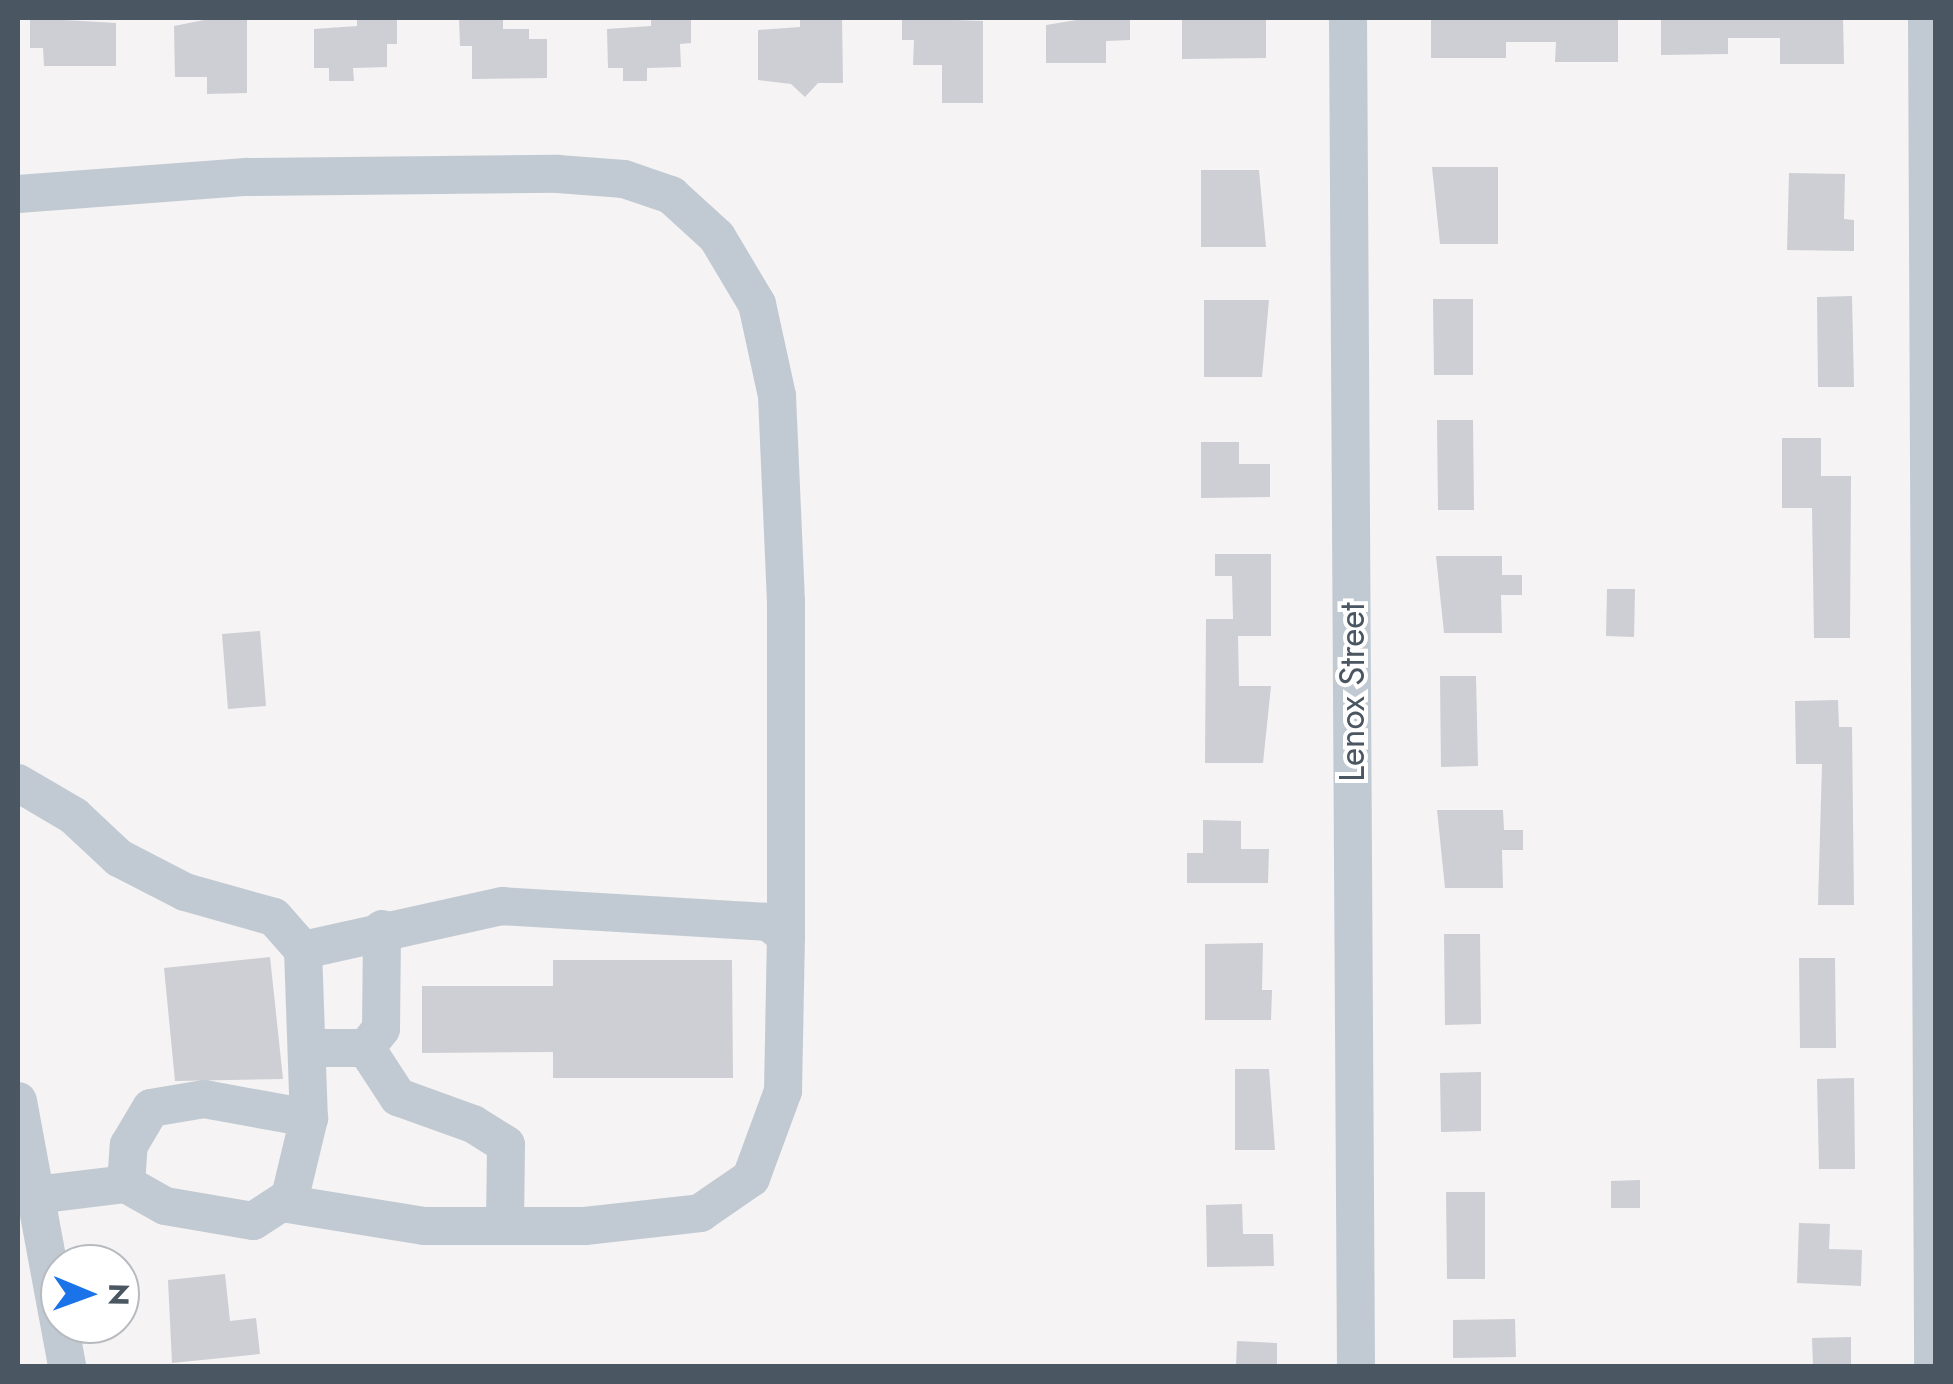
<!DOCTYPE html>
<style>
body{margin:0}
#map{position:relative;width:1953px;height:1384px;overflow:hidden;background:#f5f3f3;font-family:Jost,sans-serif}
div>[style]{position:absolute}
.building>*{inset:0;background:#cdcfd5}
.minor>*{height:38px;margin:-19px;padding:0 19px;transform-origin:19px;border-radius:19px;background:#c1cad2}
span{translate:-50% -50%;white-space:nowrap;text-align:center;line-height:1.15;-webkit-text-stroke:8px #fff;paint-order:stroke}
.street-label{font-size:35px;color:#4a5661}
.frame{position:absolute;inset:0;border:20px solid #4a5661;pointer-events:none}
.north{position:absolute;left:40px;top:1244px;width:100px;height:100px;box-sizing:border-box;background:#fff;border:2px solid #b7bbc0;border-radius:50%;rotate:91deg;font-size:28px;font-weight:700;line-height:40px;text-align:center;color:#4a5661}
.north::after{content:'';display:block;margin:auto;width:35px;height:45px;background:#1a73e8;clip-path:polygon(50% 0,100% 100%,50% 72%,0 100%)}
</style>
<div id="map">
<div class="building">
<i style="clip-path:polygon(30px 18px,116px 23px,116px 66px,44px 66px,43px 48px,30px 48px)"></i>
<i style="clip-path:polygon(214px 18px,247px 18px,247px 93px,207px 94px,207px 77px,175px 77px,174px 26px)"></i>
<i style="clip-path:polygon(357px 18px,397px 18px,397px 44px,387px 44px,387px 67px,353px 68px,354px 81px,329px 81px,329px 68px,314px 68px,314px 29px,357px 26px)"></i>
<i style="clip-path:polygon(459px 18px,503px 18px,503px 29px,529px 29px,529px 39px,547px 39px,547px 78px,472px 79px,472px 46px,460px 46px)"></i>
<i style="clip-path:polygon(651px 18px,691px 18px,691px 43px,680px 44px,681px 67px,647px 68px,647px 81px,623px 81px,623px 68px,608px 68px,607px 29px,651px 26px)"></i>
<i style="clip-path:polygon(800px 18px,842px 18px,843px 83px,818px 83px,805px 97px,791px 84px,758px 80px,758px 30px,800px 27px)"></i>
<i style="clip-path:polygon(902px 18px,983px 21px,983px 103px,942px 103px,942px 65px,913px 65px,914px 40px,902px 40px)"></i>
<i style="clip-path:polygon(1089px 18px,1130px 18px,1130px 40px,1106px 41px,1106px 63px,1046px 63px,1046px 25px)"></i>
<i style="clip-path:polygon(1182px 18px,1266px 19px,1266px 58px,1182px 59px)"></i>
<i style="clip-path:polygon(1431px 18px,1618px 18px,1618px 62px,1555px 62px,1556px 42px,1506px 42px,1506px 58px,1431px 58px)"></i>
<i style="clip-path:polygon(1661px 18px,1843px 18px,1844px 64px,1780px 64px,1780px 38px,1728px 38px,1728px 54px,1661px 55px)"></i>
<i style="clip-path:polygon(1432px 167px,1498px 167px,1498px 244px,1440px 244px)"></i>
<i style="clip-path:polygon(1201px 170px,1259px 170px,1266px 247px,1201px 247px)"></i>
<i style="clip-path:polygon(1789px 173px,1845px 174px,1844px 219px,1854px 220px,1854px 251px,1787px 250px)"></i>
<i style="clip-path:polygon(1852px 296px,1854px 387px,1818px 387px,1817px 297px)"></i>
<i style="clip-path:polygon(1433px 299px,1473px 299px,1473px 375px,1434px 375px)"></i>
<i style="clip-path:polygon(1204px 300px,1269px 300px,1262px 377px,1204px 377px)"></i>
<i style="clip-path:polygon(1437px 420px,1473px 420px,1474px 510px,1438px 510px)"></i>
<i style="clip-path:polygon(1782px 438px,1821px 438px,1821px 476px,1851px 476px,1850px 638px,1814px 638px,1812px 508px,1782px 508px)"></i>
<i style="clip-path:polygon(1201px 442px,1239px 442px,1239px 464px,1270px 464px,1270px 497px,1201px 498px)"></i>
<i style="clip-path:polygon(1215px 554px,1271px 554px,1271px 636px,1238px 636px,1239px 686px,1271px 686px,1263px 763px,1205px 763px,1206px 619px,1233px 619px,1232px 576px,1215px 576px)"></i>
<i style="clip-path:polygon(1436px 556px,1502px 556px,1502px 575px,1522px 575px,1522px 595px,1501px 595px,1502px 633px,1444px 633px)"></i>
<i style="clip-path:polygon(1607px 589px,1635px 589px,1634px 637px,1606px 636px)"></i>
<i style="clip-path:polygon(260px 631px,266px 706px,228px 709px,222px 634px)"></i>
<i style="clip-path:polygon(1440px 676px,1476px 676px,1478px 766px,1441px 767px)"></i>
<i style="clip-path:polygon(1838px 700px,1839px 727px,1852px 727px,1854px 905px,1818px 905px,1822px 764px,1796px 764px,1795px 701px)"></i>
<i style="clip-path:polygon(1437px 810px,1503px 810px,1504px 830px,1523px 830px,1523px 850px,1502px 850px,1503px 888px,1445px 888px)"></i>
<i style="clip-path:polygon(1203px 820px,1241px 821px,1241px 849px,1269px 849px,1268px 883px,1187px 883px,1187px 853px,1203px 853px)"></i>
<i style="clip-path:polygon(1444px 934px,1480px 934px,1481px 1024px,1445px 1025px)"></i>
<i style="clip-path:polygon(1263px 943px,1262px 990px,1272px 990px,1271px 1020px,1205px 1020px,1205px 944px)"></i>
<i style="clip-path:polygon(270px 957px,283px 1079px,175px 1081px,164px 968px)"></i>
<i style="clip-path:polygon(1799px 958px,1835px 958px,1836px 1048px,1800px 1048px)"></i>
<i style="clip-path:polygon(553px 960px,732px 960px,733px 1078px,553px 1078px,553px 1052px,422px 1053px,422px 986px,553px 986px)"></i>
<i style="clip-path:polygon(1235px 1069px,1269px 1069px,1275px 1150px,1235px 1150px)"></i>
<i style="clip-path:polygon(1481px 1072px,1481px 1131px,1441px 1132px,1440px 1073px)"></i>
<i style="clip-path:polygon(1854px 1078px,1855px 1169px,1819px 1169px,1817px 1079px)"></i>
<i style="clip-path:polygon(1640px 1180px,1640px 1208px,1611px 1208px,1611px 1181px)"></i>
<i style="clip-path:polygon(1446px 1192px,1485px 1192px,1485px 1279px,1447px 1279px)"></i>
<i style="clip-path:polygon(1242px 1204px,1243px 1234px,1273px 1234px,1274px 1266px,1207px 1267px,1206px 1205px)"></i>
<i style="clip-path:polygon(1799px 1223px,1830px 1224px,1829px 1249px,1862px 1250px,1861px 1286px,1797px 1283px)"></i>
<i style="clip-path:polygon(225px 1274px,230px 1321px,256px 1318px,260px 1354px,172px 1363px,168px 1280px)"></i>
<i style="clip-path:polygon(1515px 1319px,1516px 1357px,1453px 1358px,1453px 1320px)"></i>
<i style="clip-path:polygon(1851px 1337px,1851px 1366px,1813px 1366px,1812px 1338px)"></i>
<i style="clip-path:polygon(1237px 1341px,1277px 1343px,1277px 1366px,1236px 1366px)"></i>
</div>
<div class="minor">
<i style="left:1348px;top:18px;width:1348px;rotate:89.66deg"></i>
<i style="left:1927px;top:18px;width:1348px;rotate:89.74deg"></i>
<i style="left:18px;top:194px;width:229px;rotate:-4.3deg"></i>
<i style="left:246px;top:177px;width:312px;rotate:-0.6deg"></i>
<i style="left:558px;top:174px;width:66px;rotate:4.3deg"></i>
<i style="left:624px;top:179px;width:50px;rotate:18.8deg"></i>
<i style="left:671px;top:195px;width:62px;rotate:42.4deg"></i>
<i style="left:717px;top:237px;width:78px;rotate:59.2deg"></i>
<i style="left:757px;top:304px;width:94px;rotate:77.7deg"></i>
<i style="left:777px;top:396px;width:206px;rotate:87.5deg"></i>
<i style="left:786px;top:602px;width:334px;rotate:90deg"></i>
<i style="left:18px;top:783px;width:65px;rotate:30.5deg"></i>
<i style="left:74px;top:816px;width:62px;rotate:43deg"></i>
<i style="left:119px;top:858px;width:74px;rotate:27.3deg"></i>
<i style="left:185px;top:892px;width:92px;rotate:15.7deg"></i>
<i style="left:274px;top:917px;width:44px;rotate:48.7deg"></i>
<i style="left:303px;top:950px;width:168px;rotate:88deg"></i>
<i style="left:309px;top:1118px;width:81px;rotate:103.5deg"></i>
<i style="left:290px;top:1197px;width:44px;rotate:147deg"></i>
<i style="left:253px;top:1221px;width:89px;rotate:-170.3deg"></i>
<i style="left:165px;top:1206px;width:45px;rotate:-150.6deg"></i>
<i style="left:126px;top:1184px;width:92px;rotate:173.1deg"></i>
<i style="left:307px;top:1048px;width:59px"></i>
<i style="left:366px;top:1048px;width:24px;rotate:-52deg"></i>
<i style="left:381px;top:1029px;width:100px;rotate:-89.4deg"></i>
<i style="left:366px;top:1048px;width:59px;rotate:56.9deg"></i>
<i style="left:398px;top:1097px;width:80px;rotate:19.8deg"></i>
<i style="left:473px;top:1124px;width:39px;rotate:32deg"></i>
<i style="left:506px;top:1145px;width:77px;rotate:90.7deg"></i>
<i style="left:18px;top:1101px;width:269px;rotate:79.5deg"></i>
<i style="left:126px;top:1184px;width:39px;rotate:-86deg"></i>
<i style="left:129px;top:1145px;width:43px;rotate:-59.3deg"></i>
<i style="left:151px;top:1108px;width:54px;rotate:-9.6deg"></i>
<i style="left:204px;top:1099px;width:107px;rotate:10.3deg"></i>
<i style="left:282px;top:1203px;width:144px;rotate:9.2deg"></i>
<i style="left:424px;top:1226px;width:161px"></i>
<i style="left:585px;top:1226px;width:116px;rotate:-6.4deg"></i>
<i style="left:700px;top:1213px;width:62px;rotate:-34.5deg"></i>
<i style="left:751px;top:1178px;width:93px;rotate:-69.8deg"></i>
<i style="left:783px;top:1091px;width:155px;rotate:-88.9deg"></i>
<i style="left:786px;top:936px;width:22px;rotate:-141deg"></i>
<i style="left:769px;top:922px;width:267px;rotate:-176.6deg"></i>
<i style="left:502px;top:906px;width:204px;rotate:167.5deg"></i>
</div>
<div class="street-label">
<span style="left:1352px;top:692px;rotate:-90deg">Lenox Street</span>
</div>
<div class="frame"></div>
<div class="north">N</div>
</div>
